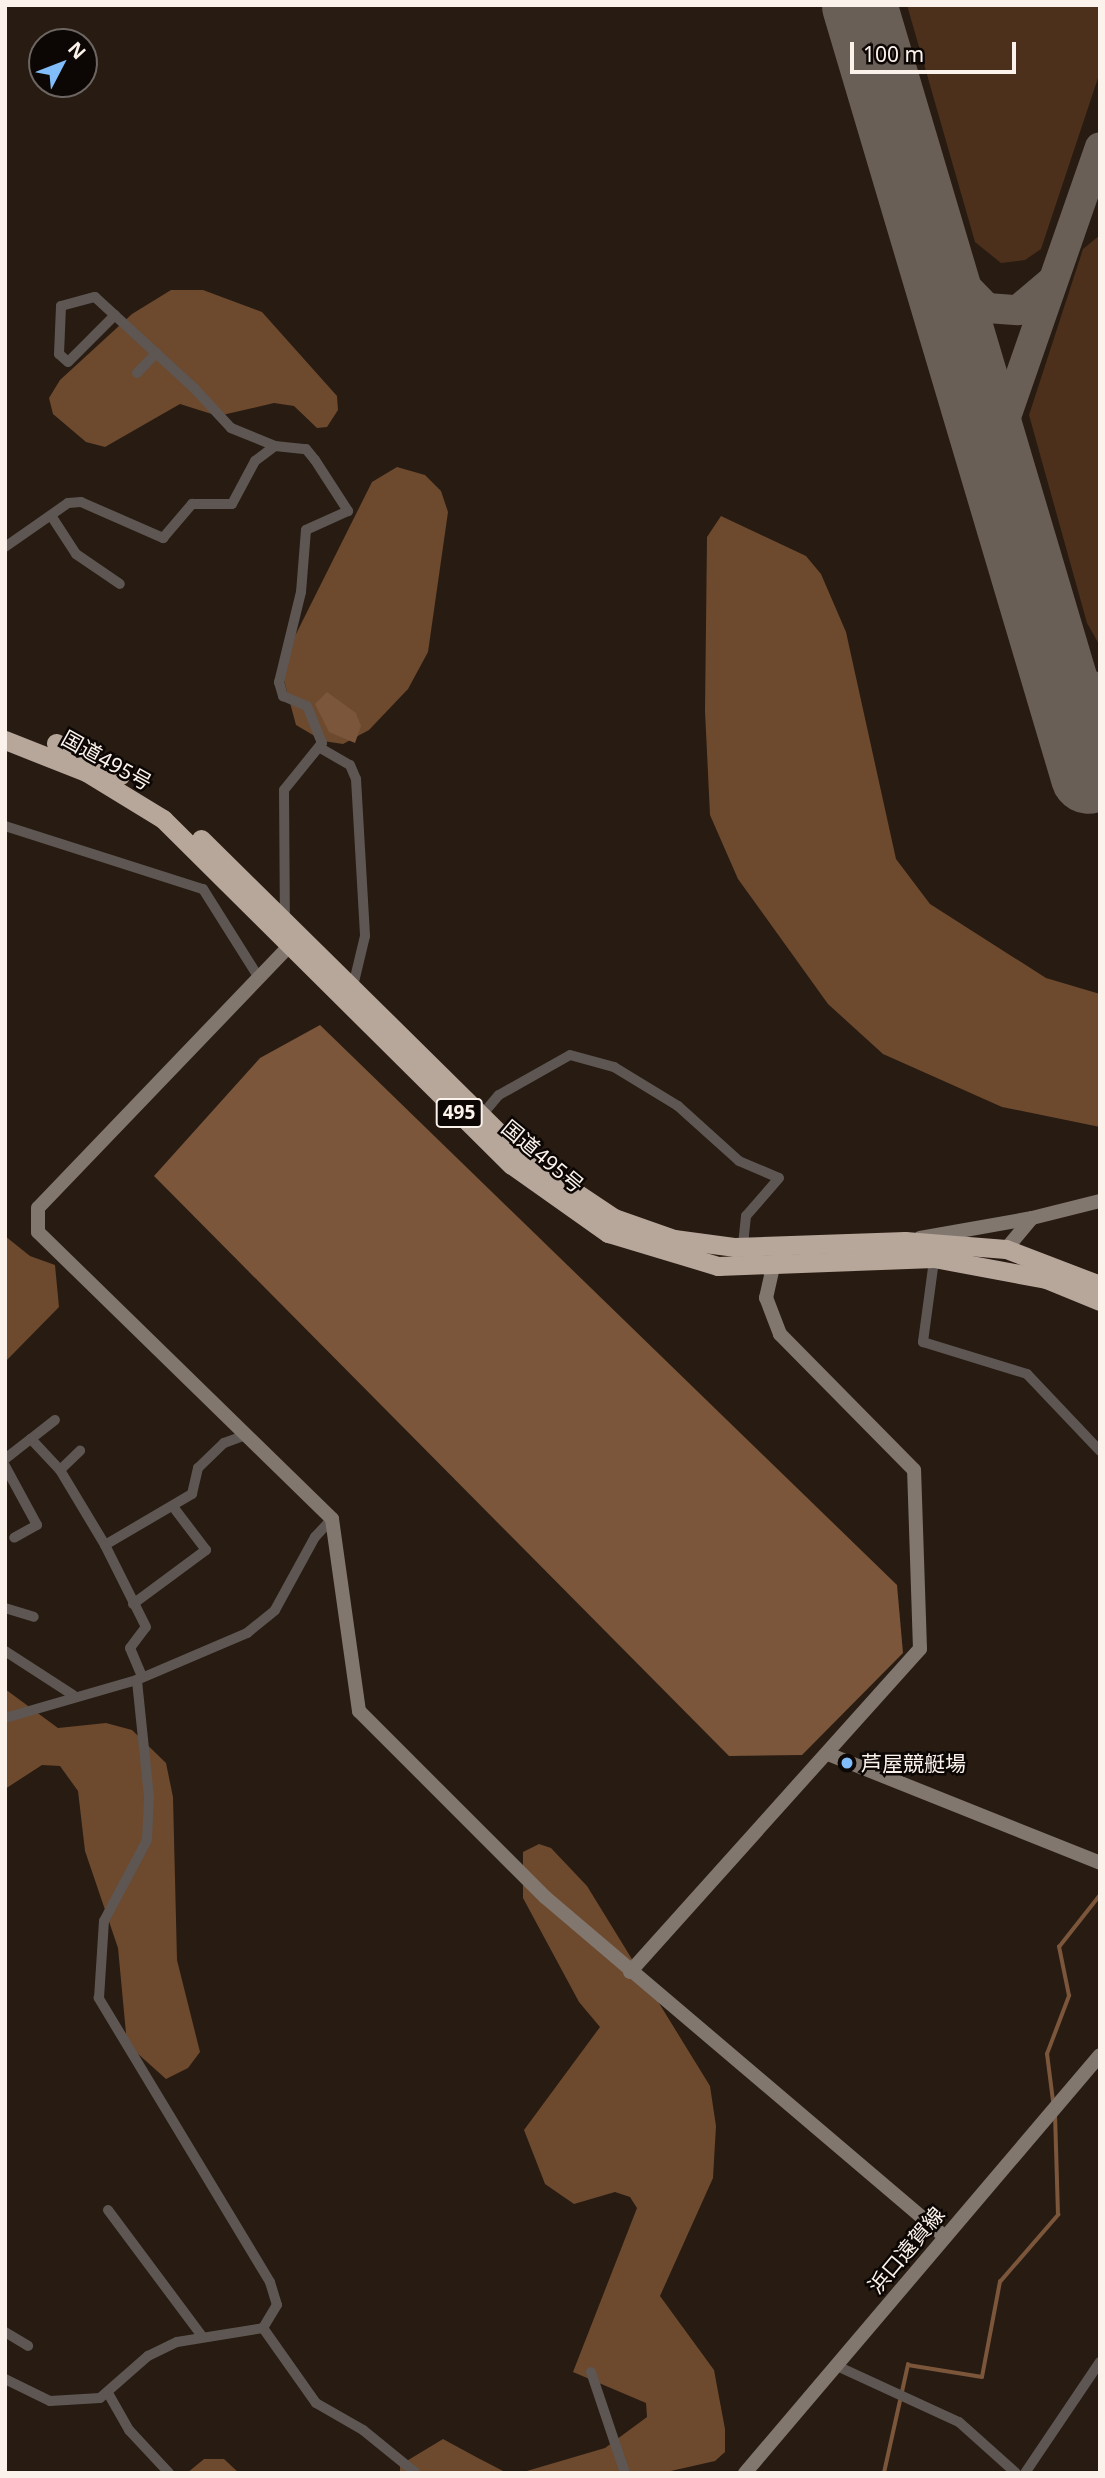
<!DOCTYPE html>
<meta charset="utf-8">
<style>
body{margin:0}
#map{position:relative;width:1105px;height:2478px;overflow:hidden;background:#271b12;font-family:"Noto Sans","Noto Sans JP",sans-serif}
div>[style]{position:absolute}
.green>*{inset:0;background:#4c301b}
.forest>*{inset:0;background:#6d492e}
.water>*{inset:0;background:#7b563b}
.stream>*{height:3.5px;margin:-1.75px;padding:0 1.75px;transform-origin:1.75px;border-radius:1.75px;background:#7b563b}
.taxiway>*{height:30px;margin:-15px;padding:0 15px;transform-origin:15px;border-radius:15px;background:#6a5f57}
.runway>*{height:75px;margin:-37.5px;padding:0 37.5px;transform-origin:37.5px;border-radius:37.5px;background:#6a5f57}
.street>*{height:10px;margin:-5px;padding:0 5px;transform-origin:5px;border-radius:5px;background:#5d5652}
.secondary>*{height:14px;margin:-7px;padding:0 7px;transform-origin:7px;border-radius:7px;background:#81776f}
.highway>*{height:19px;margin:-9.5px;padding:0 9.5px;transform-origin:9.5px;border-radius:9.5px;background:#b7a69a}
.dots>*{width:19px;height:19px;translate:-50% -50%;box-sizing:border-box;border:4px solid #0c0704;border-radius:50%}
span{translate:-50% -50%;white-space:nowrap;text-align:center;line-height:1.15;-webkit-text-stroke:5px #0c0704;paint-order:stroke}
.shield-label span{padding:2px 5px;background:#0c0704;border:2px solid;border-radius:5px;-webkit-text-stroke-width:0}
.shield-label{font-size:19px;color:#fbf2ec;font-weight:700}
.street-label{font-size:21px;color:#fbf2ec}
.poi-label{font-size:21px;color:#fbf2ec}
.left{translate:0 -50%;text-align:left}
.frame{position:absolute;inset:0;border:7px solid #fbf2ec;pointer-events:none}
.north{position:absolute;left:28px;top:28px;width:70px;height:70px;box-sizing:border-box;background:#0c0704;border:2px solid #6c6561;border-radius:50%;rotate:48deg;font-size:19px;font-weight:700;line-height:28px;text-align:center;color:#fbf2ec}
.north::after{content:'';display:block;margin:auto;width:24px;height:32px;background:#80bdfa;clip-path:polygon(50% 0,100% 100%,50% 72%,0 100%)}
.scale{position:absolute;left:850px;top:42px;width:166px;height:32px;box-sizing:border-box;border:4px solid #fbf2ec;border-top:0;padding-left:9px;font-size:21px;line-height:24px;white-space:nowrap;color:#fbf2ec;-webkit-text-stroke:5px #0c0704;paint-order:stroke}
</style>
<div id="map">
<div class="green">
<i style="clip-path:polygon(907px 5px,1100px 5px,1100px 72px,1041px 249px,1025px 260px,1001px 263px,975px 242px)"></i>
<i style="clip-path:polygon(1100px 235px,1100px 646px,1087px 623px,1029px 415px,1083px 249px)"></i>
</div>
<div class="forest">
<i style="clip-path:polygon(171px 290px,203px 290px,262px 312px,337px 396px,338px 410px,327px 427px,317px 428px,294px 406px,274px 403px,218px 416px,180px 404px,105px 447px,86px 442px,53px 414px,49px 398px,60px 380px,132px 314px)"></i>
<i style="clip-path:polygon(397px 467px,425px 475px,441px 491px,448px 512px,428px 652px,408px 689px,369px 730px,343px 744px,323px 741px,296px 725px,280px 666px,372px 482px)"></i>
<i style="clip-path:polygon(721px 516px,806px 556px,821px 574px,846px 632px,896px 859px,930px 904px,1046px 978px,1100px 994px,1100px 1127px,1002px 1107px,883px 1054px,828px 1004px,738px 879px,710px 815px,705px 711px,707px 537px)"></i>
<i style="clip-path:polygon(5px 1236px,30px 1256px,55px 1265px,59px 1307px,5px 1362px)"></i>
<i style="clip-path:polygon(5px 1689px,58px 1728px,106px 1723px,132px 1730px,166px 1763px,173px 1797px,177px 1960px,200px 2052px,188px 2068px,166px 2079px,127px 2044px,118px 1948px,85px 1851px,78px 1791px,60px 1766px,42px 1765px,5px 1789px)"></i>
<i style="clip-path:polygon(539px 1844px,551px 1848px,587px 1886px,710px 2086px,716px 2126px,713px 2178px,660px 2296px,714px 2370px,725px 2429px,725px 2452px,715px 2461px,662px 2473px,520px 2473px,605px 2448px,647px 2417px,646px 2403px,573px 2372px,637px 2208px,630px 2197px,615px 2192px,574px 2204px,545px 2184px,524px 2130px,600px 2027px,579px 2002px,523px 1898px,523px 1852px)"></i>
<i style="clip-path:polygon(443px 2439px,478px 2458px,507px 2473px,400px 2473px,400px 2465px)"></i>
<i style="clip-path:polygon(204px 2459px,224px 2459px,239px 2473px,187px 2473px)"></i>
</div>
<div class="water">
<i style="clip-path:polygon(327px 692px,356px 713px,361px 726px,355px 743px,329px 732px,315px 704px)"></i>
<i style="clip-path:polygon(320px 1025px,897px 1585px,903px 1653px,802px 1755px,729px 1756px,154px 1176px,260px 1058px)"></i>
</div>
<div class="stream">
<i style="left:1053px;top:2101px;width:47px;rotate:-97.3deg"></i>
<i style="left:1047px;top:2054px;width:62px;rotate:-69.2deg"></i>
<i style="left:1069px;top:1996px;width:50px;rotate:-101.5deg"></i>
<i style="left:1059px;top:1947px;width:66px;rotate:-51.7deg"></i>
<i style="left:884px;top:2473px;width:111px;rotate:-77.5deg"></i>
<i style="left:908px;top:2365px;width:75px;rotate:9.2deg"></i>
<i style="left:982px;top:2377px;width:97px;rotate:-79.3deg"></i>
<i style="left:1000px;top:2282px;width:89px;rotate:-49.1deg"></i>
<i style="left:1058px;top:2215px;width:99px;rotate:-91.7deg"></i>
</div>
<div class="taxiway">
<i style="left:915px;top:196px;width:74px;rotate:66.9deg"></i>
<i style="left:944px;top:264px;width:62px;rotate:45.7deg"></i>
<i style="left:987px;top:308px;width:31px;rotate:4deg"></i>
<i style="left:1018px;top:310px;width:43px;rotate:-40.3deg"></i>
<i style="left:992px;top:457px;width:328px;rotate:-70.8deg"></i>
<i style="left:1054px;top:667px;width:51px;rotate:26.6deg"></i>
</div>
<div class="runway">
<i style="left:859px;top:5px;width:804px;rotate:73.46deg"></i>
</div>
<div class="street">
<i style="left:115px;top:315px;width:66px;rotate:135deg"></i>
<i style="left:68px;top:362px;width:12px;rotate:-138deg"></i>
<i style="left:59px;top:354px;width:48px;rotate:-87.6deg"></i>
<i style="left:61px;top:306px;width:35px;rotate:-15deg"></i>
<i style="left:95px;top:297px;width:134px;rotate:42.6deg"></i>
<i style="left:194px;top:388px;width:54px;rotate:47.2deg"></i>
<i style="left:231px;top:428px;width:48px;rotate:22.2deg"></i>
<i style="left:137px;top:373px;width:28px;rotate:-46deg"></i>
<i style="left:52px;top:517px;width:44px;rotate:57deg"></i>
<i style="left:76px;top:554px;width:53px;rotate:34.3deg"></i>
<i style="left:5px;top:547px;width:77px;rotate:-34.9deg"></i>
<i style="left:68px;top:503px;width:13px;rotate:-4deg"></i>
<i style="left:81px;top:502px;width:90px;rotate:23.7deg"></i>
<i style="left:163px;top:538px;width:45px;rotate:-49.5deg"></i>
<i style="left:192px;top:504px;width:40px"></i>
<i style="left:232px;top:504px;width:49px;rotate:-61.9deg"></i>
<i style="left:255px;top:461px;width:25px;rotate:-37deg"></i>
<i style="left:275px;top:446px;width:31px;rotate:6deg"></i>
<i style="left:306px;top:449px;width:14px;rotate:51deg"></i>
<i style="left:315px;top:460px;width:61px;rotate:57.1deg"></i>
<i style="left:348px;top:511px;width:46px;rotate:155.7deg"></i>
<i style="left:306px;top:530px;width:62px;rotate:94.6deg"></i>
<i style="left:301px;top:592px;width:93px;rotate:103.7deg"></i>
<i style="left:279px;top:682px;width:15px;rotate:74deg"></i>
<i style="left:283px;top:696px;width:26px;rotate:23deg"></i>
<i style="left:307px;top:706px;width:40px;rotate:68deg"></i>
<i style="left:322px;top:743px;width:60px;rotate:129deg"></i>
<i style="left:284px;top:790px;width:129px;rotate:89.6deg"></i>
<i style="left:322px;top:749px;width:32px;rotate:30deg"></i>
<i style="left:350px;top:765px;width:15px;rotate:67deg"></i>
<i style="left:356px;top:779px;width:157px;rotate:86.7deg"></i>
<i style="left:365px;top:936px;width:51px;rotate:103.5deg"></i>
<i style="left:5px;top:826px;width:208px;rotate:17.7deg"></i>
<i style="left:203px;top:889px;width:105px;rotate:57.8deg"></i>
<i style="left:482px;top:1115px;width:26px;rotate:-50deg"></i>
<i style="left:499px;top:1095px;width:81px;rotate:-29.4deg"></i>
<i style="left:570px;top:1055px;width:46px;rotate:15.3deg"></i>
<i style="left:614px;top:1067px;width:75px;rotate:31.4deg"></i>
<i style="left:678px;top:1106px;width:82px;rotate:42deg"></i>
<i style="left:739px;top:1161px;width:43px;rotate:23deg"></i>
<i style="left:779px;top:1178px;width:50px;rotate:131deg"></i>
<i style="left:746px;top:1216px;width:31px;rotate:96deg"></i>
<i style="left:935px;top:1253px;width:90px;rotate:97.7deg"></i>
<i style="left:923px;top:1342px;width:109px;rotate:17.1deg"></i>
<i style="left:1027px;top:1374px;width:106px;rotate:46.5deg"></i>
<i style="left:55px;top:1420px;width:31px;rotate:142deg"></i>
<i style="left:31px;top:1439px;width:42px;rotate:46.9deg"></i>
<i style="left:60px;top:1470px;width:87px;rotate:59deg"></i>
<i style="left:5px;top:1459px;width:33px;rotate:-38deg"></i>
<i style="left:5px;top:1466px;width:67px;rotate:61.5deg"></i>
<i style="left:37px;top:1525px;width:26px;rotate:151deg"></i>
<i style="left:60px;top:1470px;width:28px;rotate:-44deg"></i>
<i style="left:133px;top:1604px;width:91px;rotate:-36.5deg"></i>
<i style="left:206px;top:1550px;width:53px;rotate:-127.3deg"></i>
<i style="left:5px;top:1608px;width:30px;rotate:17deg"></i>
<i style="left:5px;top:1651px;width:81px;rotate:32.9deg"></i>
<i style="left:141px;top:1674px;width:28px;rotate:-113deg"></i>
<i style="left:130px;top:1648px;width:26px;rotate:-53deg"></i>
<i style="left:146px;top:1627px;width:92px;rotate:-116.6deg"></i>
<i style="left:105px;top:1545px;width:101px;rotate:-30.4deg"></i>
<i style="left:192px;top:1494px;width:27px;rotate:-77deg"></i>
<i style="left:198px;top:1468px;width:36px;rotate:-44deg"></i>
<i style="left:224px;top:1443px;width:23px;rotate:-20deg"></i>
<i style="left:5px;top:1718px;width:137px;rotate:-16.1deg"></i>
<i style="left:137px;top:1680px;width:120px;rotate:-23.1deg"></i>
<i style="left:247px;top:1633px;width:36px;rotate:-39deg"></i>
<i style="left:275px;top:1610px;width:83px;rotate:-61.3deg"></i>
<i style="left:315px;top:1537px;width:25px;rotate:-47deg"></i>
<i style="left:108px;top:2210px;width:157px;rotate:53.3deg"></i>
<i style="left:263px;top:2328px;width:92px;rotate:54.8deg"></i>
<i style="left:316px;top:2403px;width:54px;rotate:29.9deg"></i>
<i style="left:363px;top:2430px;width:68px;rotate:39.1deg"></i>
<i style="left:5px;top:2332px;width:27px;rotate:31deg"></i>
<i style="left:837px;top:2366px;width:134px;rotate:24.7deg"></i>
<i style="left:959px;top:2422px;width:76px;rotate:41.8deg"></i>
<i style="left:591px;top:2372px;width:107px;rotate:71.4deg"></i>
<i style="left:5px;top:2379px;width:50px;rotate:26.1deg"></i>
<i style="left:50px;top:2401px;width:50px;rotate:-3.4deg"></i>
<i style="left:100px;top:2398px;width:64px;rotate:-41.2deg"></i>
<i style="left:148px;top:2356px;width:32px;rotate:-26deg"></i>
<i style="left:177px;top:2342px;width:87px;rotate:-9.2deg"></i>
<i style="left:263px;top:2328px;width:27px;rotate:-59deg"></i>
<i style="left:277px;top:2305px;width:24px;rotate:-107deg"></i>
<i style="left:270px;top:2282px;width:332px;rotate:-121.1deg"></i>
<i style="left:99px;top:1998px;width:77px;rotate:-86.3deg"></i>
<i style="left:104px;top:1921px;width:92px;rotate:-62deg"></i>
<i style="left:147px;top:1840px;width:43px;rotate:-87.3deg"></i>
<i style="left:149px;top:1797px;width:118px;rotate:-95.9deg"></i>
<i style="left:108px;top:2393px;width:43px;rotate:60.4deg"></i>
<i style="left:129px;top:2430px;width:59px;rotate:47.1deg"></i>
<i style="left:1025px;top:2473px;width:134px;rotate:-56deg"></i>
</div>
<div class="secondary">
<i style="left:295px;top:940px;width:371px;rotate:133.8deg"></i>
<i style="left:38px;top:1208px;width:24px;rotate:90deg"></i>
<i style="left:38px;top:1232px;width:411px;rotate:44.3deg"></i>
<i style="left:332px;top:1519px;width:194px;rotate:82deg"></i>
<i style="left:359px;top:1711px;width:263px;rotate:45deg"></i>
<i style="left:545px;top:1897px;width:525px;rotate:40.36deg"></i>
<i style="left:920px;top:1238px;width:114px;rotate:-10.1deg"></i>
<i style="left:1006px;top:1249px;width:40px;rotate:-50deg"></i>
<i style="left:1032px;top:1218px;width:70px;rotate:-14deg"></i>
<i style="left:828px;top:1754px;width:293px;rotate:21.8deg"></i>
<i style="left:630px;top:1972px;width:434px;rotate:-48.1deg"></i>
<i style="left:920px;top:1649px;width:179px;rotate:-91.9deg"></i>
<i style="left:914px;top:1470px;width:191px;rotate:-134.6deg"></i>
<i style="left:780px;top:1334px;width:39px;rotate:-111deg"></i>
<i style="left:766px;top:1298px;width:41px;rotate:-77.3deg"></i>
<i style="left:745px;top:2473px;width:548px;rotate:-49.66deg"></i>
</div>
<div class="highway">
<i style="left:5px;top:740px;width:87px;rotate:21.6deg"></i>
<i style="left:86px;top:772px;width:90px;rotate:31.4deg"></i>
<i style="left:163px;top:819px;width:491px;rotate:44.8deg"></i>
<i style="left:512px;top:1165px;width:118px;rotate:35.3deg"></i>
<i style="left:608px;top:1233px;width:115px;rotate:16.7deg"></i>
<i style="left:718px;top:1266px;width:216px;rotate:-2.1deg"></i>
<i style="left:934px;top:1258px;width:114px;rotate:10.6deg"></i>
<i style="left:1046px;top:1279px;width:58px;rotate:22.2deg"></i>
<i style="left:56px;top:743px;width:72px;rotate:26.6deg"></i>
<i style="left:201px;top:839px;width:454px;rotate:44.6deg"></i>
<i style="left:524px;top:1158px;width:108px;rotate:33.7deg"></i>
<i style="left:614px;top:1218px;width:64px;rotate:19.3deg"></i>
<i style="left:674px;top:1239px;width:62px;rotate:7.5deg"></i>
<i style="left:735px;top:1247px;width:170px;rotate:-2deg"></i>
<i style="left:905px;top:1241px;width:101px;rotate:4.5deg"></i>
<i style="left:1006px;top:1249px;width:101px;rotate:21deg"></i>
</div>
<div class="dots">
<i style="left:847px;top:1763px;background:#80bdfa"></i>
</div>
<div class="shield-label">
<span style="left:459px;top:1113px">495</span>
</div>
<div class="street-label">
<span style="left:107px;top:760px;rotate:29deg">国道495号</span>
<span style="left:543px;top:1156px;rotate:40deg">国道495号</span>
<span style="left:906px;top:2250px;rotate:-50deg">浜口遠賀線</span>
</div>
<div class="poi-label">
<span class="left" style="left:861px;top:1763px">芦屋競艇場</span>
</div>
<div class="frame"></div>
<div class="north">N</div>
<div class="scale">100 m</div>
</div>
